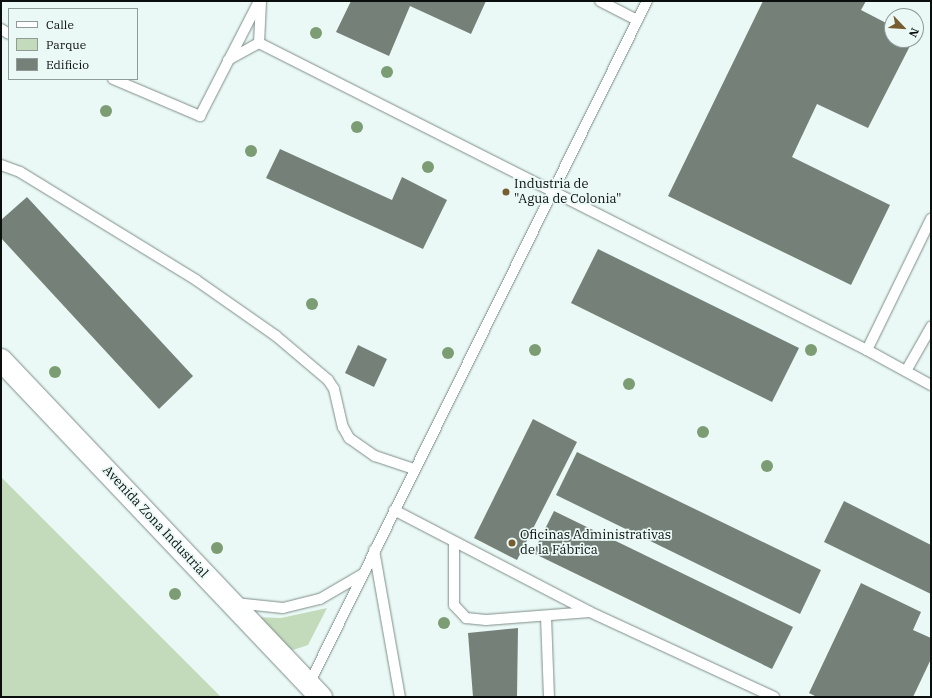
<!DOCTYPE html>
<meta charset="utf-8">
<style>
body{margin:0}
#map{position:relative;width:932px;height:698px;overflow:hidden;background:#eaf9f5;font-family:"IBM Plex Serif",serif}
div>[style]{position:absolute}
.green>*{inset:0;background:#c3dbbb}
.building>*{inset:0;background:#758079}
.roads{filter:drop-shadow(0 0 1px #7f8d89) drop-shadow(0 0 1px #7f8d89)}
.lane>*{height:10px;margin:-5px;padding:0 5px;transform-origin:5px;border-radius:5px;background:#fff}
.secondary>*{height:22px;margin:-11px;padding:0 11px;transform-origin:11px;border-radius:11px;background:#fff}
.trees>*{width:12px;height:12px;margin:-6px;border-radius:50%;background:#7c9d74}
.dots>*{width:11px;height:11px;translate:-50% -50%;box-sizing:border-box;border:2px solid #eaf9f5;border-radius:50%}
span{translate:-50% -50%;white-space:nowrap;text-align:center;line-height:1.15;-webkit-text-stroke:3.5px #eaf9f5;paint-order:stroke}
.poi-label{font-size:13px;color:#0a0f0e}
.left{translate:0 -50%;text-align:left}
.street-label{font-size:13px;color:#0a0f0e}
.frame{position:absolute;inset:0;border:2px solid #0a0f0e;pointer-events:none}
.legend{position:absolute;left:8px;top:8px;width:130px;height:72px;box-sizing:border-box;background:#eaf9f5;border:1px solid #909b99;margin:0;padding:5px 7px;list-style:none;font-size:12px;color:#0a0f0e}
.legend li{display:flex;align-items:center;gap:8px;height:20px}
.legend b{width:20px;border:1px solid #909b99}
.north{position:absolute;left:884px;top:8px;width:40px;height:40px;box-sizing:border-box;background:#eaf9f5;border:1px solid #909b99;border-radius:50%;rotate:115deg;font-size:11px;font-weight:700;line-height:16px;text-align:center;color:#0a0f0e}
.north::after{content:'';display:block;margin:auto;width:14px;height:18px;background:#775d2f;clip-path:polygon(50% 0,100% 100%,50% 72%,0 100%)}
</style>
<div id="map">
<div class="green">
<i style="clip-path:polygon(1px 477px,221px 697px,1px 697px)"></i>
<i style="clip-path:polygon(327px 608px,308px 645px,293px 650px,285px 646px,255px 617px,281px 618px)"></i>
</div>
<div class="building">
<i style="clip-path:polygon(351px 1px,486px 1px,471px 34px,410px 6px,389px 56px,336px 32px)"></i>
<i style="clip-path:polygon(763px 1px,866px 1px,861px 10px,892px 26px,892px 40px,913px 40px,868px 128px,817px 104px,792px 157px,890px 205px,851px 285px,668px 196px)"></i>
<i style="clip-path:polygon(280px 149px,392px 200px,402px 177px,447px 200px,423px 249px,266px 178px)"></i>
<i style="clip-path:polygon(27px 197px,193px 376px,159px 409px,1px 238px,1px 220px)"></i>
<i style="clip-path:polygon(598px 249px,799px 348px,772px 402px,571px 303px)"></i>
<i style="clip-path:polygon(358px 345px,387px 359px,374px 387px,345px 373px)"></i>
<i style="clip-path:polygon(533px 419px,577px 442px,517px 560px,474px 538px)"></i>
<i style="clip-path:polygon(577px 452px,821px 570px,800px 614px,556px 495px)"></i>
<i style="clip-path:polygon(844px 501px,931px 545px,931px 594px,824px 542px)"></i>
<i style="clip-path:polygon(554px 511px,793px 627px,772px 669px,533px 553px)"></i>
<i style="clip-path:polygon(861px 583px,921px 612px,913px 630px,931px 638px,931px 659px,913px 697px,817px 697px,809px 693px)"></i>
<i style="clip-path:polygon(518px 628px,517px 697px,473px 697px,468px 633px)"></i>
</div>
<div class="roads">
<div class="lane">
<i style="left:261px;top:1px;width:42px;rotate:92.7deg"></i>
<i style="left:259px;top:43px;width:681px;rotate:26.79deg"></i>
<i style="left:867px;top:350px;width:73px;rotate:28.7deg"></i>
<i style="left:600px;top:1px;width:42px;rotate:27.2deg"></i>
<i style="left:1px;top:29px;width:9px;rotate:32deg"></i>
<i style="left:228px;top:60px;width:35px;rotate:-29deg"></i>
<i style="left:113px;top:79px;width:95px;rotate:23deg"></i>
<i style="left:200px;top:116px;width:129px;rotate:-62.8deg"></i>
<i style="left:1px;top:165px;width:20px;rotate:20deg"></i>
<i style="left:20px;top:172px;width:206px;rotate:31.5deg"></i>
<i style="left:196px;top:280px;width:98px;rotate:35deg"></i>
<i style="left:276px;top:336px;width:68px;rotate:40.2deg"></i>
<i style="left:328px;top:380px;width:11px;rotate:56deg"></i>
<i style="left:334px;top:389px;width:39px;rotate:77deg"></i>
<i style="left:343px;top:427px;width:13px;rotate:61deg"></i>
<i style="left:349px;top:438px;width:32px;rotate:35deg"></i>
<i style="left:375px;top:456px;width:41px;rotate:18.4deg"></i>
<i style="left:867px;top:350px;width:146px;rotate:-64deg"></i>
<i style="left:906px;top:371px;width:51px;rotate:-60.4deg"></i>
<i style="left:394px;top:510px;width:221px;rotate:27.5deg"></i>
<i style="left:590px;top:612px;width:203px;rotate:24.8deg"></i>
<i style="left:454px;top:542px;width:63px;rotate:90deg"></i>
<i style="left:454px;top:605px;width:18px;rotate:47deg"></i>
<i style="left:466px;top:618px;width:20px;rotate:6deg"></i>
<i style="left:486px;top:620px;width:104px;rotate:-4.4deg"></i>
<i style="left:374px;top:550px;width:149px;rotate:80deg"></i>
<i style="left:235px;top:603px;width:48px;rotate:5.9deg"></i>
<i style="left:283px;top:608px;width:38px;rotate:-14deg"></i>
<i style="left:320px;top:599px;width:50px;rotate:-30.2deg"></i>
<i style="left:546px;top:616px;width:81px;rotate:87.9deg"></i>
<i style="left:309px;top:684px;width:762px;rotate:-63.67deg"></i>
</div>
<div class="secondary">
<i style="left:1px;top:360px;width:465px;rotate:46.5deg"></i>
</div>
</div>
<div class="trees">
<i style="left:316px;top:33px"></i>
<i style="left:387px;top:72px"></i>
<i style="left:106px;top:111px"></i>
<i style="left:357px;top:127px"></i>
<i style="left:251px;top:151px"></i>
<i style="left:428px;top:167px"></i>
<i style="left:312px;top:304px"></i>
<i style="left:535px;top:350px"></i>
<i style="left:811px;top:350px"></i>
<i style="left:448px;top:353px"></i>
<i style="left:55px;top:372px"></i>
<i style="left:629px;top:384px"></i>
<i style="left:703px;top:432px"></i>
<i style="left:767px;top:466px"></i>
<i style="left:217px;top:548px"></i>
<i style="left:175px;top:594px"></i>
<i style="left:444px;top:623px"></i>
</div>
<div class="dots">
<i style="left:506px;top:192px;background:#775d2f"></i>
<i style="left:512px;top:543px;background:#775d2f"></i>
</div>
<div class="poi-label">
<span class="left" style="left:514px;top:192px">Industria de<br>"Agua de Colonia"</span>
<span class="left" style="left:520px;top:543px">Oficinas Administrativas<br>de la Fábrica</span>
</div>
<div class="street-label">
<span style="left:155px;top:522px;rotate:47deg">Avenida Zona Industrial</span>
</div>
<div class="frame"></div>
<ul class="legend">
<li><b style="height:5px;background:#fff"></b>Calle</li>
<li><b style="height:11px;background:#c3dbbb"></b>Parque</li>
<li><b style="height:11px;background:#758079"></b>Edificio</li>
</ul>
<div class="north">N</div>
</div>
